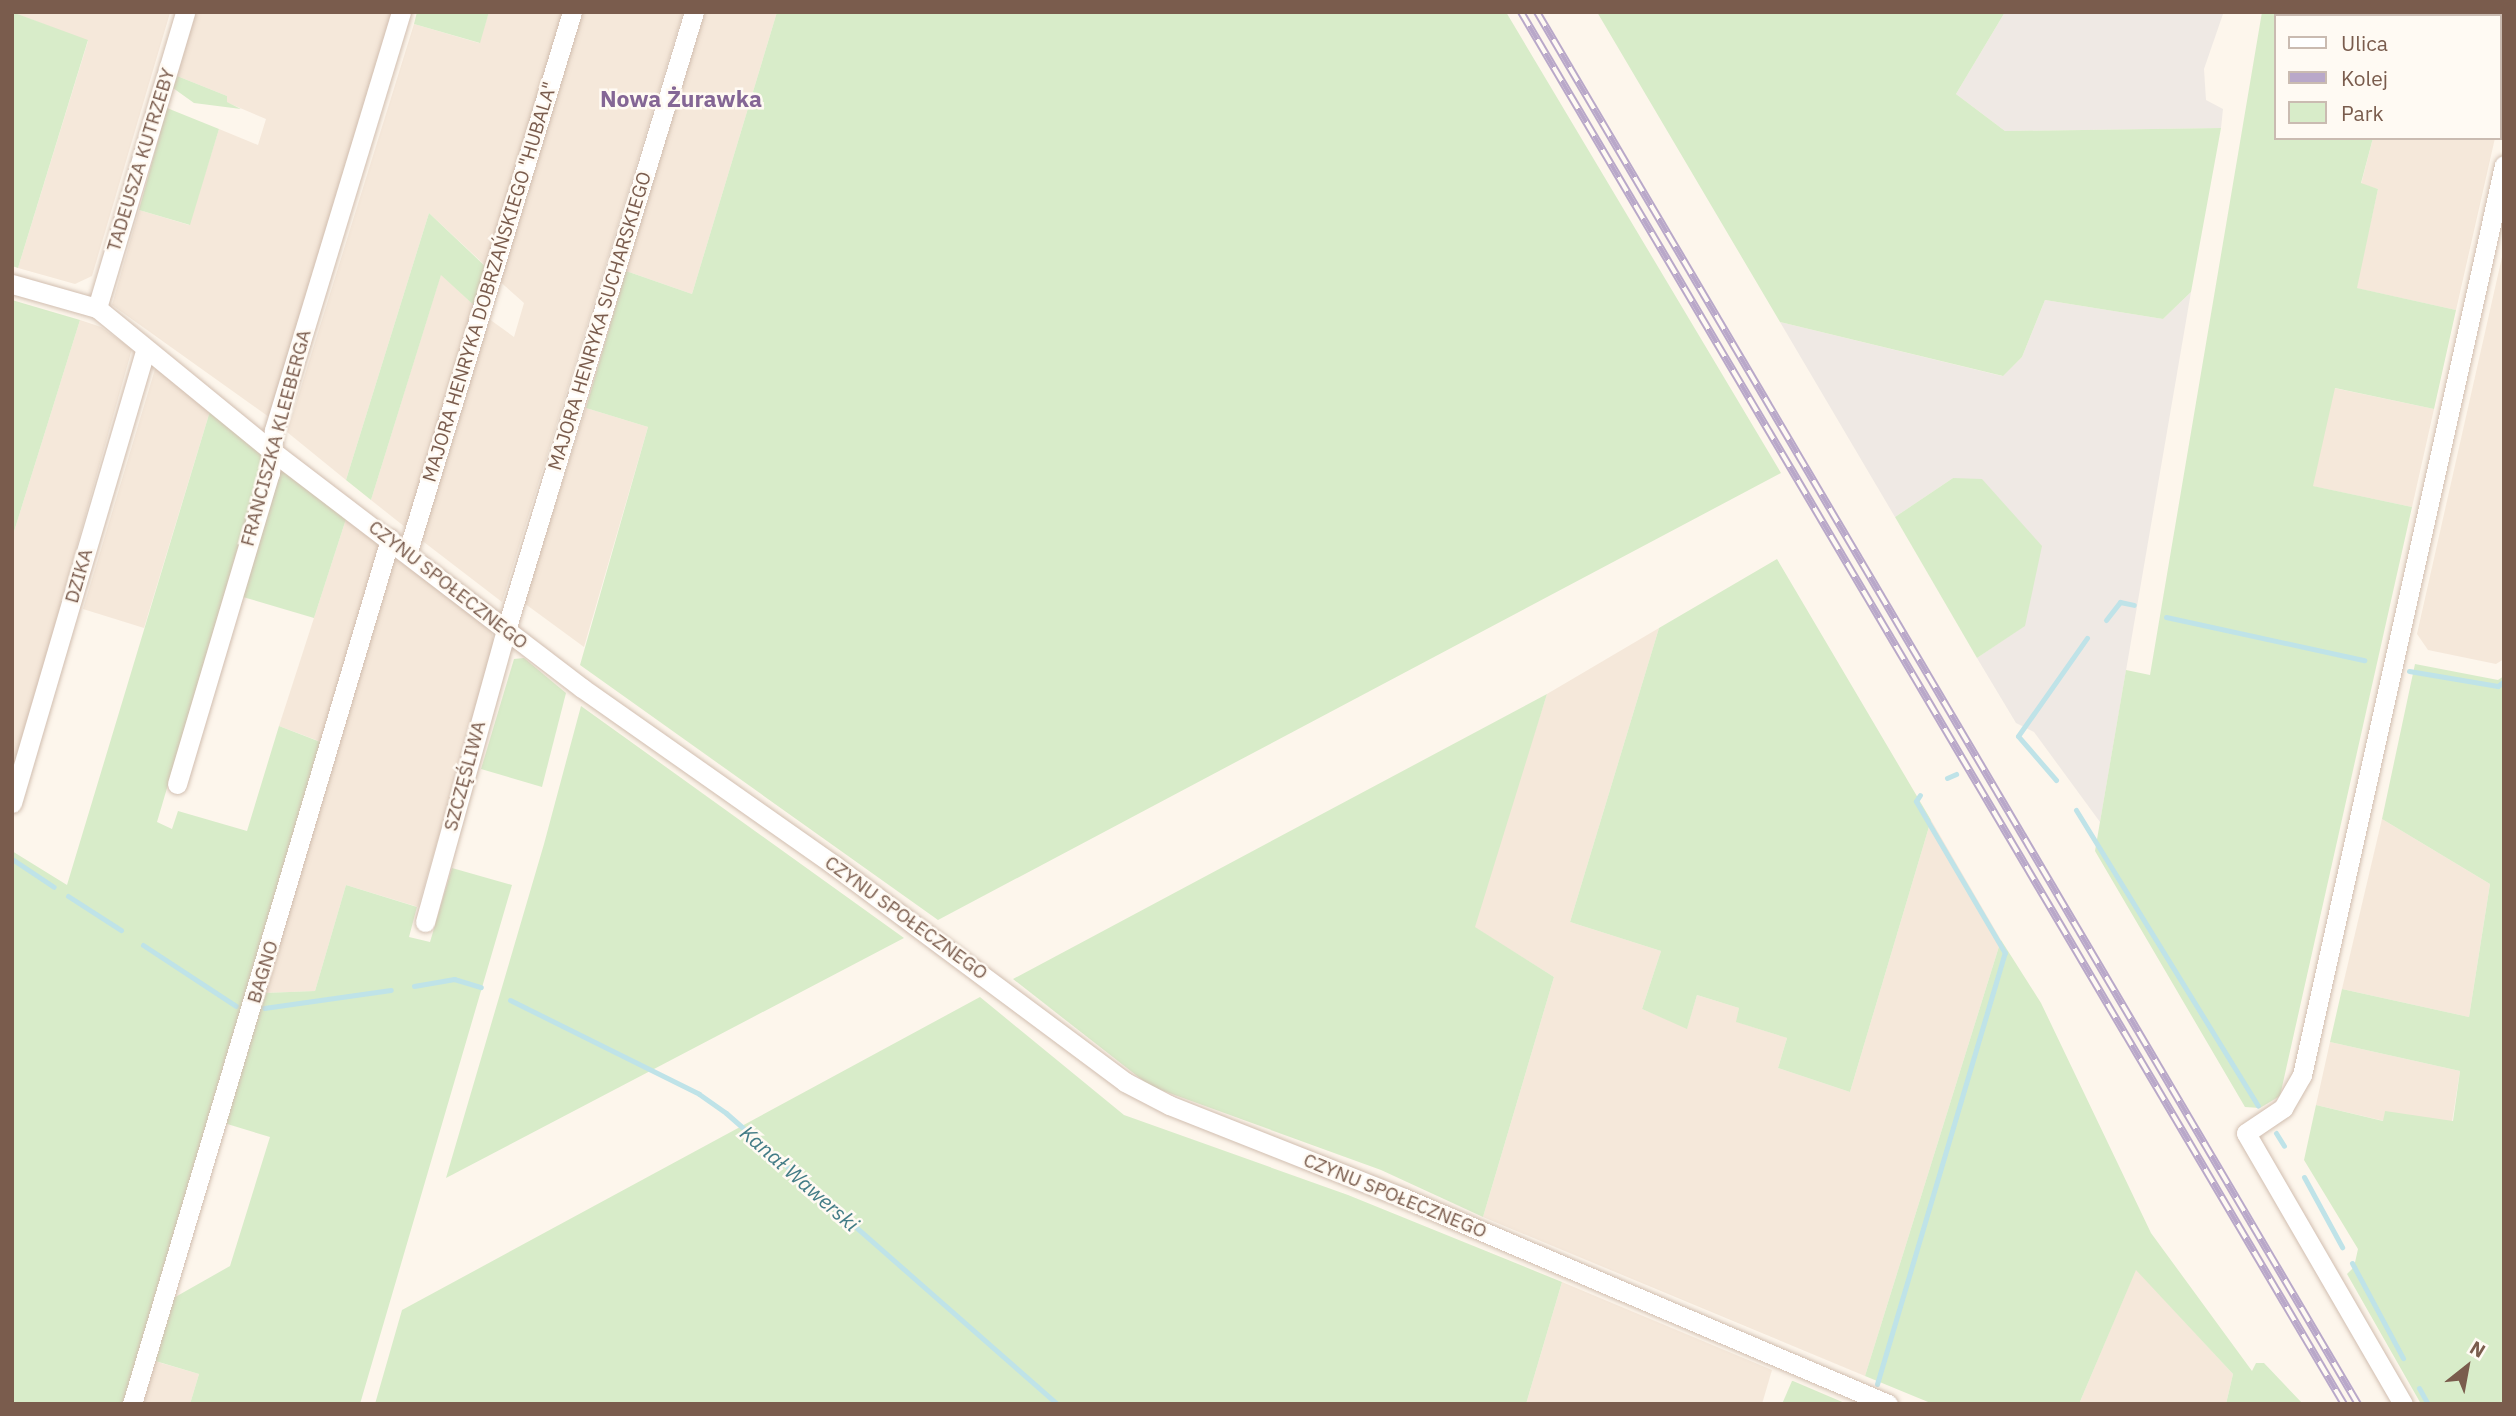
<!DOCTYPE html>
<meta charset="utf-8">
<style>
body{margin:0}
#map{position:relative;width:2516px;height:1416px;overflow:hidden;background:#fdf6ec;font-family:"IBM Plex Sans",sans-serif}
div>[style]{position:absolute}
.residential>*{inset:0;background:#f5e8da}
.industrial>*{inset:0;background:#efe9e4}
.green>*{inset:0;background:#d8ecc9}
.stream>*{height:5px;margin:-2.5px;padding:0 2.5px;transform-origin:2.5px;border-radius:2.5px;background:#bfe3e8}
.roads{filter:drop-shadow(0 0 2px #d1beb0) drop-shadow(0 0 2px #d1beb0)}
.street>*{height:19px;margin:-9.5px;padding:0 9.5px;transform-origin:9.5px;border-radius:9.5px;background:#fff}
.rail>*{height:8px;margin-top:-4px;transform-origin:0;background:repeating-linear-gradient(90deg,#fffaf3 0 16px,#b9a8c9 0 32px);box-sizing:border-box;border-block:2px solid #b9a8c9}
span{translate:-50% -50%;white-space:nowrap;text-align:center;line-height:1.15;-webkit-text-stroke:5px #fffaf3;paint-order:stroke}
.street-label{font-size:19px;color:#7a5c4d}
.water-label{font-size:21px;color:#437c86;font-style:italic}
.quarter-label{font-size:23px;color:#846695;font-weight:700}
.frame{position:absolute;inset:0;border:14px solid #7a5c4d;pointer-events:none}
.legend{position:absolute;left:2274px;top:14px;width:228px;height:126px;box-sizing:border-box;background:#fffaf3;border:2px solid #cabbb1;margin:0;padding:9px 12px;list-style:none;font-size:21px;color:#7a5c4d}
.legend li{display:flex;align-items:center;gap:14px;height:35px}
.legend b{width:35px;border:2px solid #cabbb1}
.north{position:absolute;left:2432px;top:1332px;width:70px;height:70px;-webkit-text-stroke:5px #fffaf3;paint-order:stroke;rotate:31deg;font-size:19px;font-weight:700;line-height:28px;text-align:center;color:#7a5c4d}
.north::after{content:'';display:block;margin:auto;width:24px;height:32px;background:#7a5c4d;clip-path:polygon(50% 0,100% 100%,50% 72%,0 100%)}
</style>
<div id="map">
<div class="residential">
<i style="clip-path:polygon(196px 12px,392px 12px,269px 417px,112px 305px,139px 210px,189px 225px,219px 129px,258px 145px,266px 119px,226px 102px,227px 96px,177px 76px)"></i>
<i style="clip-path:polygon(489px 12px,568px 12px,490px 270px,429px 213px,346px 480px,287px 432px,414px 24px,479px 43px)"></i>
<i style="clip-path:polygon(577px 12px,683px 12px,502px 602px,416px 536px,485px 316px,514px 337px,524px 303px,496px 278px)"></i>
<i style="clip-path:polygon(705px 12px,777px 12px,692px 294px,626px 271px)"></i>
<i style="clip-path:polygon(2463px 12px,2504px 12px,2504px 42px,2500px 16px)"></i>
<i style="clip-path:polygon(14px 13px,170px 13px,92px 276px,75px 284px,18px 268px,88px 41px)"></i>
<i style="clip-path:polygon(2373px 138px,2495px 138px,2456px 310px,2356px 288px,2378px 189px,2361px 184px)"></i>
<i style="clip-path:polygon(2504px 248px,2504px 659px,2496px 664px,2428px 650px,2417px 634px)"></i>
<i style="clip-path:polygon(441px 274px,478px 309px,410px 531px,371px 500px)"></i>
<i style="clip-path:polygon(80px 320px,101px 327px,132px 349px,12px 778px,12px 538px)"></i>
<i style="clip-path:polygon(156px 366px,210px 411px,144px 628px,83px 609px)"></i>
<i style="clip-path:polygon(2334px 388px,2434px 409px,2412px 507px,2312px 486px)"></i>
<i style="clip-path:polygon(586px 408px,648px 427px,584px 647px,524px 603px)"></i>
<i style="clip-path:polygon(346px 519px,382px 547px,324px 743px,279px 726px)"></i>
<i style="clip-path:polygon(394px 556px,491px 631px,495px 645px,418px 907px,346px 885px,315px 991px,264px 993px)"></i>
<i style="clip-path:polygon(1659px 628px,1570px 922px,1661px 951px,1642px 1009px,1687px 1028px,1697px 995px,1739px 1008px,1737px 1022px,1787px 1038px,1778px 1068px,1850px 1092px,1931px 820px,2001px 940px,1865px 1376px,1483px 1217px,1554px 977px,1474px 927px,1480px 902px,1547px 694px)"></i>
<i style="clip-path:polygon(2382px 819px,2490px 884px,2469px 1017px,2342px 989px)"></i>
<i style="clip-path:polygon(2330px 1042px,2460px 1071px,2452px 1122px,2385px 1112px,2384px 1121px,2316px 1105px)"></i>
<i style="clip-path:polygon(2136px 1269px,2233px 1374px,2226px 1404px,2079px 1404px)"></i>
<i style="clip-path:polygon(1562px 1282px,1772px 1370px,1762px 1404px,1526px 1404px)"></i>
<i style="clip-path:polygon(151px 1360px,199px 1374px,190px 1404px,139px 1404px)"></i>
</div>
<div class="industrial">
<i style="clip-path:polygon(2005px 12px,2223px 14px,2204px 69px,2206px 100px,2223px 109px,2221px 128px,2005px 131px,1956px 94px)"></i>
<i style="clip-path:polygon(2191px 292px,2100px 822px,2034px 732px,2016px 723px,1977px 658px,2024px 626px,1953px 478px,1895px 517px,1780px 322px,2002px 376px,2022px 357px,2045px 300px,2163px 319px)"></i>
</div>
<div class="green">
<i style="clip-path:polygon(12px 12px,88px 40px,18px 268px,12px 266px)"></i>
<i style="clip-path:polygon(417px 12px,489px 12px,480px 43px,414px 24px)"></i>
<i style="clip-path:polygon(777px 12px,1506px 12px,1781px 473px,938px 920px,580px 665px,648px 427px,586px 408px,626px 271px,692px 294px)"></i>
<i style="clip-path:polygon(1597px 12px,2005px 12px,1956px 94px,2005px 131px,2221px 128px,2191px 292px,2163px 319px,2045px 300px,2022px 357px,2003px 376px,1780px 322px)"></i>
<i style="clip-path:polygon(2262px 12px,2319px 16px,2276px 16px,2276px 138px,2373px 138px,2361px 183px,2378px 189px,2357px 288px,2456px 310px,2434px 409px,2335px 388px,2313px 486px,2412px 507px,2280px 1096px,2260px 1108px,2245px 1107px,2095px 851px,2126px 670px,2150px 675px)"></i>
<i style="clip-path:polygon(2343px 12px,2408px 12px,2342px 16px)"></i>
<i style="clip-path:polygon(177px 76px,227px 96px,227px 102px,241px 109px,194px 103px,173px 88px)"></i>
<i style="clip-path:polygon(167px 108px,219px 129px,190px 225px,139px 210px)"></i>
<i style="clip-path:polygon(429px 213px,487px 268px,478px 309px,441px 275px,371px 500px,346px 480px)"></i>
<i style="clip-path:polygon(12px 300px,80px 320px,12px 538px)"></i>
<i style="clip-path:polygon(210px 411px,265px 456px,157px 822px,172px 829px,178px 811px,247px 831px,279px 726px,323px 743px,123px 1404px,12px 1404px,12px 851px,67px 885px)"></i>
<i style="clip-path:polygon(281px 470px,346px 519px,314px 618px,243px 597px)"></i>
<i style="clip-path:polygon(1953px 478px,1982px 479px,2042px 546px,2025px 626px,1977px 658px,1895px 517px)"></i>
<i style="clip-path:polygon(1777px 559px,1931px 820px,1850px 1092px,1778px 1068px,1787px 1038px,1736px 1022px,1739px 1008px,1697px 995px,1687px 1029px,1642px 1009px,1661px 951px,1570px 922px,1659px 628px)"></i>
<i style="clip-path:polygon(524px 658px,566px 693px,542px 787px,481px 769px,514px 659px)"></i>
<i style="clip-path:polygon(2415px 664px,2498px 680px,2504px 676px,2504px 1404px,2421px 1404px,2347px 1274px,2354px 1267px,2358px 1249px,2304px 1160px,2316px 1105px,2383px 1121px,2385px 1111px,2453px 1121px,2460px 1071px,2330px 1042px,2342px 989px,2469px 1017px,2490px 884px,2382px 819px)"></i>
<i style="clip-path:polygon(1547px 694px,1475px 927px,1554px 977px,1483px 1217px,1381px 1170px,1150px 1086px,1013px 979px)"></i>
<i style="clip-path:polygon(581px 706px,904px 938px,446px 1178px,544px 844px)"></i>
<i style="clip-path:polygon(452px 868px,512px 885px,360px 1404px,190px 1404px,199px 1374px,152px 1360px,170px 1300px,230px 1266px,270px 1137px,224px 1123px,264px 993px,315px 991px,346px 885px,417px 907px,409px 937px,430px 942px)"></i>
<i style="clip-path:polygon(2001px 940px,2041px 1003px,2151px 1233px,2252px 1371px,2256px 1363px,2264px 1363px,2303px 1404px,2226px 1404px,2233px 1374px,2136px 1270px,2079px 1404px,1933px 1404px,1865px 1376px)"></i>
<i style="clip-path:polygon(980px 997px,1124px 1115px,1348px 1195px,1562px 1282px,1526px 1404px,375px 1404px,402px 1310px)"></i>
<i style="clip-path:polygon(1792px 1381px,1793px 1381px,1847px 1404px,1782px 1404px)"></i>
</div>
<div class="stream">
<i style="left:2166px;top:617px;width:203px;rotate:12.3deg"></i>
<i style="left:2106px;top:620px;width:23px;rotate:-52deg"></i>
<i style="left:2120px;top:602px;width:14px;rotate:12deg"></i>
<i style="left:2409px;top:671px;width:90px;rotate:9.6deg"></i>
<i style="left:2498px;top:686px;width:8px;rotate:-40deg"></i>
<i style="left:1947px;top:778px;width:10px;rotate:-24deg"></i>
<i style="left:2056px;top:780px;width:58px;rotate:-130.8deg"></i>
<i style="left:2018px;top:736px;width:120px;rotate:-54.9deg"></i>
<i style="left:2076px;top:810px;width:347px;rotate:58.4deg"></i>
<i style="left:12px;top:859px;width:50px;rotate:33.7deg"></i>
<i style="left:68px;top:896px;width:63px;rotate:32.7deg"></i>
<i style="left:143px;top:945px;width:111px;rotate:33.3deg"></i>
<i style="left:414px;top:986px;width:41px;rotate:-9.9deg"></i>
<i style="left:454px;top:979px;width:28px;rotate:17deg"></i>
<i style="left:510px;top:1000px;width:211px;rotate:26.4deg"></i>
<i style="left:699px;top:1094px;width:33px;rotate:35deg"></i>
<i style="left:726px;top:1113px;width:441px;rotate:41.3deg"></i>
<i style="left:264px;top:1008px;width:128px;rotate:-8.1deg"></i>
<i style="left:2276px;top:1133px;width:15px;rotate:58deg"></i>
<i style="left:2304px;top:1177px;width:80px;rotate:61.5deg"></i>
<i style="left:2352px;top:1263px;width:108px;rotate:61.8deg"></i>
<i style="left:1877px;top:1384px;width:450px;rotate:-73.5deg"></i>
<i style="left:2005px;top:953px;width:176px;rotate:-120.4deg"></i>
<i style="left:1916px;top:801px;width:7px;rotate:-56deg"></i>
<i style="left:2419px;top:1388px;width:18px;rotate:61deg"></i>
</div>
<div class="roads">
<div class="street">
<i style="left:2444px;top:12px;width:6px;rotate:39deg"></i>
<i style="left:2500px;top:54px;width:5px;rotate:37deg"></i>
<i style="left:12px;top:284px;width:88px;rotate:15.8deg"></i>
<i style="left:97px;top:308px;width:226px;rotate:39.3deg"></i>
<i style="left:272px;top:451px;width:390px;rotate:37.4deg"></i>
<i style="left:582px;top:688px;width:308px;rotate:35.1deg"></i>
<i style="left:834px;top:865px;width:363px;rotate:36.7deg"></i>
<i style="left:1125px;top:1082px;width:50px;rotate:27.6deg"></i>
<i style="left:1169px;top:1105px;width:253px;rotate:21.6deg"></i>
<i style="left:1404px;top:1198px;width:526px;rotate:23.06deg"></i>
<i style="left:97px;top:308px;width:309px;rotate:-73.4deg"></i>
<i style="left:408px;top:551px;width:563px;rotate:-73.08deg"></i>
<i style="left:177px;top:784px;width:325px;rotate:-73.4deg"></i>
<i style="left:270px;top:473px;width:43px;rotate:-84.7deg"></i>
<i style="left:274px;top:430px;width:437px;rotate:-73.1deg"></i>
<i style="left:12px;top:803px;width:473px;rotate:-73.6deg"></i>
<i style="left:425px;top:922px;width:303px;rotate:-74.5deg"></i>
<i style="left:506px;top:630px;width:646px;rotate:-73.08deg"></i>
<i style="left:132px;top:1404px;width:903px;rotate:-73.39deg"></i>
<i style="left:2403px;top:1404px;width:313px;rotate:-120.1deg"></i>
<i style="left:2246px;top:1133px;width:45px;rotate:-34deg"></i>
<i style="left:2283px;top:1108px;width:38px;rotate:-60deg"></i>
<i style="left:2302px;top:1075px;width:932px;rotate:-77.48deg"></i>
</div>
</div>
<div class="rail">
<i style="left:1521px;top:12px;width:1617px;rotate:59.41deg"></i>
<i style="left:1537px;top:12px;width:1616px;rotate:59.47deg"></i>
</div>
<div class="street-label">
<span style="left:141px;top:160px;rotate:-73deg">TADEUSZA KUTRZEBY</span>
<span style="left:490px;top:282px;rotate:-73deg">MAJORA HENRYKA DOBRZAŃSKIEGO "HUBALA"</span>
<span style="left:600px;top:321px;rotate:-73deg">MAJORA HENRYKA SUCHARSKIEGO</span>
<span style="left:276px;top:438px;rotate:-75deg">FRANCISZKA KLEEBERGA</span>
<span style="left:79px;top:576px;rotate:-74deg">DZIKA</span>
<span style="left:448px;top:585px;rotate:38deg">CZYNU SPOŁECZNEGO</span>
<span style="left:465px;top:776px;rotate:-75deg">SZCZĘŚLIWA</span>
<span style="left:906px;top:918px;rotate:36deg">CZYNU SPOŁECZNEGO</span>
<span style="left:263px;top:972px;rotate:-73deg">BAGNO</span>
<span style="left:1395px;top:1196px;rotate:22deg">CZYNU SPOŁECZNEGO</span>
</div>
<div class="water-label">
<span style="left:800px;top:1178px;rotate:41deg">Kanał Wawerski</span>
</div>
<div class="quarter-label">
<span style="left:681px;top:98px">Nowa Żurawka</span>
</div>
<div class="frame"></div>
<ul class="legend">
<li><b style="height:9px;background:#fff"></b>Ulica</li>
<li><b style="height:9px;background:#b9a8c9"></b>Kolej</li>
<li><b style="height:19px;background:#d8ecc9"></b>Park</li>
</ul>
<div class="north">N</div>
</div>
